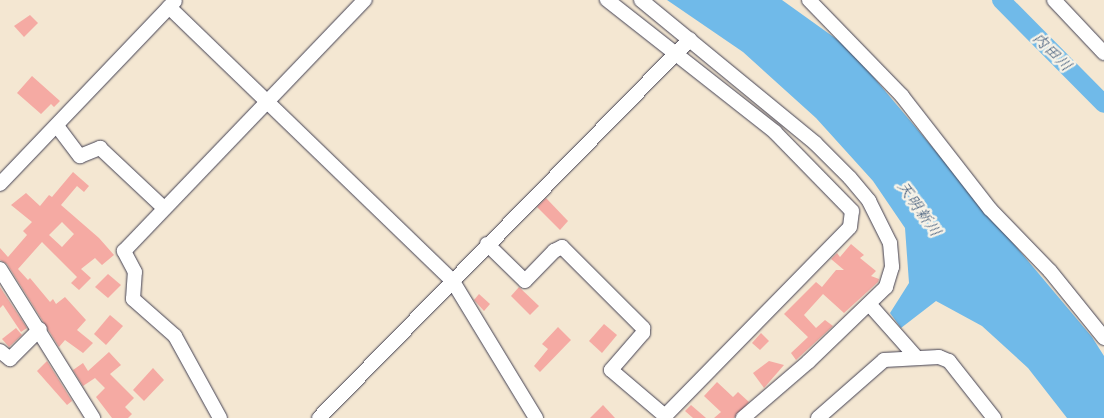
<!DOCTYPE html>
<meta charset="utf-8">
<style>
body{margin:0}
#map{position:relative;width:1104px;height:418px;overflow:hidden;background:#f4e7d2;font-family:"Shantell Sans","Klee One",sans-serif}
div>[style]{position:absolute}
.water>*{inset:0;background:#70bae9}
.river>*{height:18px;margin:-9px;padding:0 9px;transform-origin:9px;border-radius:9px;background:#70bae9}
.building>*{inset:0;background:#f5aaa3}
.roads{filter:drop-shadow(0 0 1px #424052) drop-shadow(0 0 1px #424052)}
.minor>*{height:14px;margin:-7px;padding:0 7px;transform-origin:7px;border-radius:7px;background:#fff}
span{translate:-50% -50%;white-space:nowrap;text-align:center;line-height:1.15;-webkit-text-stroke:5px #f7f3e8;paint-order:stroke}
.water-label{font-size:16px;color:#3d5778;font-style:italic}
</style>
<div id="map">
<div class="water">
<i style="clip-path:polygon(667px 0,782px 0,849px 48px,1092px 337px,1104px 356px,1104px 418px,1067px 418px,1028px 368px,982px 326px,936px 301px,901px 328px,890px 313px,909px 283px,905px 228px,873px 181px,816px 118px,743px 52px)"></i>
</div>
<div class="river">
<i style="left:1001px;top:0;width:146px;rotate:45.3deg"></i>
</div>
<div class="building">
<i style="clip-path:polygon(30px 15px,38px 23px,24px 37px,14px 26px)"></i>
<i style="clip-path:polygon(32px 76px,60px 101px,54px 107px,51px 104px,41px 114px,17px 93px)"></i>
<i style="clip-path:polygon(evenodd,73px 172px,89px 186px,84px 192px,77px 186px,61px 205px,99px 238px,114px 255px,102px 265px,95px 258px,81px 269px,91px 278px,79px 290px,71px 283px,77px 277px,42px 242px,18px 269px,28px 280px,30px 278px,50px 302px,53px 299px,56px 304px,65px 297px,86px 320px,77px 330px,93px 343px,83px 353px,65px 340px,59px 347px,7px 264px,0 260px,0 248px,8px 257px,27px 235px,23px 231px,32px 222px,11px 205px,26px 193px,40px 206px,49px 195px,52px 197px,73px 172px,62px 222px,74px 234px,62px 247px,49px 235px,62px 222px)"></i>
<i style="clip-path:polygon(546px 198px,568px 221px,560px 230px,537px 207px)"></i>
<i style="clip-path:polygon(851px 244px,864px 255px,860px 258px,876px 271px,871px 276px,879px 279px,878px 282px,844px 313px,823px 294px,804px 315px,816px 328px,825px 320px,833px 326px,796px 360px,791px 353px,808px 337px,784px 314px,816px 282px,822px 287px,836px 270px,844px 270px,831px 259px,837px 253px,840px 257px)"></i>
<i style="clip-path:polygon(108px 274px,121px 285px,108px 298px,95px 287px)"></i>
<i style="clip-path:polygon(0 287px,27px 328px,21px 332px,3px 305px,0 308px)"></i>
<i style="clip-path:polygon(519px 287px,539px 306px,530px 315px,511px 296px)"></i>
<i style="clip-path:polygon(479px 294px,490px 304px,484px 311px,474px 300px)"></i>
<i style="clip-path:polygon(110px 315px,123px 326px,106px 345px,94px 334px)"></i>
<i style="clip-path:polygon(604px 324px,617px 335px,602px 353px,589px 341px)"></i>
<i style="clip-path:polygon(558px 327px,571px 340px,540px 372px,534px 366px,548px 349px,542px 344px)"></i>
<i style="clip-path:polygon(16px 328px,22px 335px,9px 347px,2px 339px)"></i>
<i style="clip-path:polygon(761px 333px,769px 341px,760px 350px,752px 343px)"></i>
<i style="clip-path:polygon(109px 352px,121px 365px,110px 374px,134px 398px,125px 407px,132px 414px,128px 418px,112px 418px,96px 397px,105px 388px,95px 378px,83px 386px,73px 370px,83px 363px,88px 371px)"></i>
<i style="clip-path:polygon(47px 361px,72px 401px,67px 405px,37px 371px)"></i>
<i style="clip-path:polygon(769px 361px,784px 365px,764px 388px,753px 373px)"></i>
<i style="clip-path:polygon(153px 368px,164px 380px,144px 401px,133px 390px)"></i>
<i style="clip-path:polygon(717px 382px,733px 397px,738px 392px,749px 402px,734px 418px,714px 418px,721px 412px,704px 396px)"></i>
<i style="clip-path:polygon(603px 405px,615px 418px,590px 418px)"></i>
<i style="clip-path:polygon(691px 405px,706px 418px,693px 418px,685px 411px)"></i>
</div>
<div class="roads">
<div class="minor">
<i style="left:641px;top:0;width:225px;rotate:39.4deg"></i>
<i style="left:815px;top:143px;width:49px;rotate:45deg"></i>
<i style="left:850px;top:178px;width:30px;rotate:50deg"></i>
<i style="left:869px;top:201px;width:47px;rotate:63.4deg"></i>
<i style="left:890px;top:243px;width:24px;rotate:85deg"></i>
<i style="left:892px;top:267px;width:21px;rotate:107deg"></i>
<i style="left:886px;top:287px;width:108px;rotate:136.1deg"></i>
<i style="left:808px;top:362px;width:86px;rotate:139.3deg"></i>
<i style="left:809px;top:0;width:134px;rotate:45.9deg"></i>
<i style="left:902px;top:96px;width:143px;rotate:52.1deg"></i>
<i style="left:990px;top:209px;width:86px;rotate:45.9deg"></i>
<i style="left:1050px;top:271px;width:86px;rotate:51.1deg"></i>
<i style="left:1054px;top:0;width:73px;rotate:46.7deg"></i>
<i style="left:169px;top:7px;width:393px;rotate:44deg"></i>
<i style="left:452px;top:280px;width:162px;rotate:58.7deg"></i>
<i style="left:57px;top:126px;width:38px;rotate:53deg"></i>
<i style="left:80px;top:156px;width:22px;rotate:-22deg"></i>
<i style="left:100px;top:148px;width:88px;rotate:43.2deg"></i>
<i style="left:0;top:184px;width:253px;rotate:-46.3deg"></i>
<i style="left:487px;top:244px;width:53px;rotate:44.2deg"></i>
<i style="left:525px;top:281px;width:42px;rotate:-46deg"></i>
<i style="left:554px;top:251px;width:9px;rotate:-27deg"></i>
<i style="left:562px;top:247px;width:115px;rotate:45deg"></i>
<i style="left:643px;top:328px;width:5px;rotate:90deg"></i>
<i style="left:643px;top:333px;width:49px;rotate:130.9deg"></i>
<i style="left:611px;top:370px;width:71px;rotate:40.4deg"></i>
<i style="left:665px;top:416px;width:264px;rotate:-45.6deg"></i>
<i style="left:850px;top:227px;width:16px;rotate:-83deg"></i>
<i style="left:852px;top:211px;width:110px;rotate:-134.3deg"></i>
<i style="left:775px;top:132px;width:214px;rotate:-141.8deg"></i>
<i style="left:0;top:269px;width:176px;rotate:58deg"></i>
<i style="left:870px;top:305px;width:71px;rotate:48.4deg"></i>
<i style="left:0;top:351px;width:13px;rotate:39deg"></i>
<i style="left:10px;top:359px;width:42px;rotate:-45deg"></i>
<i style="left:220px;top:418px;width:94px;rotate:-118.8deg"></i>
<i style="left:175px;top:336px;width:56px;rotate:-138.6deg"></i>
<i style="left:133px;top:299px;width:27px;rotate:-86deg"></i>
<i style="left:135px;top:272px;width:24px;rotate:-118deg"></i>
<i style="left:124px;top:251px;width:348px;rotate:-46.2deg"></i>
<i style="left:319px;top:418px;width:530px;rotate:-45.61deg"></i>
<i style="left:818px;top:418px;width:88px;rotate:-41.3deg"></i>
<i style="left:884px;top:360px;width:55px;rotate:-3.1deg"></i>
<i style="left:939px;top:357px;width:11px;rotate:22deg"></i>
<i style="left:949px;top:361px;width:73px;rotate:51.7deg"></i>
</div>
</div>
<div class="water-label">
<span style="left:1052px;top:52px;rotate:45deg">内田川</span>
<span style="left:919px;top:209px;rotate:55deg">天明新川</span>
</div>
</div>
